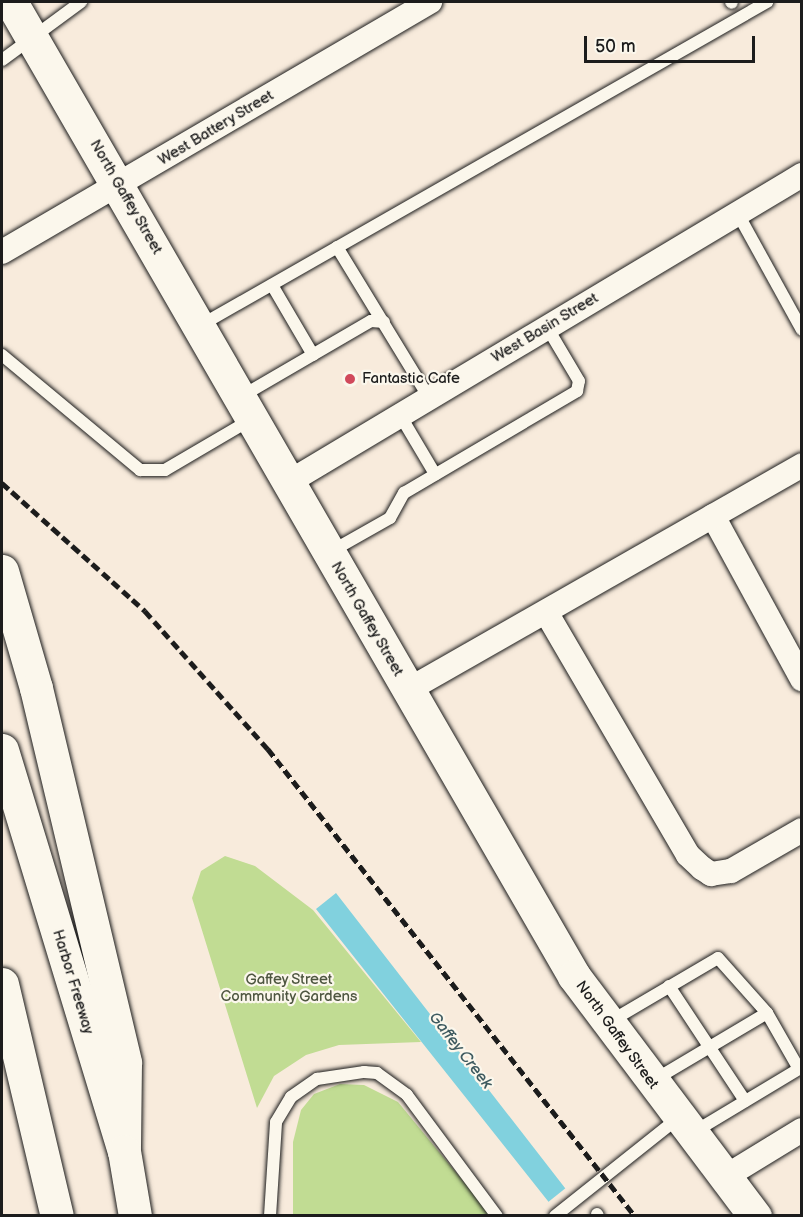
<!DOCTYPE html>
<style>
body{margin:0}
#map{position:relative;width:803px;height:1217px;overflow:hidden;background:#f8ebdc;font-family:"Balsamiq Sans",sans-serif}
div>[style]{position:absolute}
.green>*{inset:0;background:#c1dc93}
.water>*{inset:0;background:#81d1de}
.pier>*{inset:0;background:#f8ebdc}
.roads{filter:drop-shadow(0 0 2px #1c1c1c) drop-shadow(0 0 2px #1c1c1c)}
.lane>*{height:12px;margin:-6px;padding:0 6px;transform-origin:6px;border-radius:6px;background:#fbf7ec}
.street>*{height:24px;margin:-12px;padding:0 12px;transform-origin:12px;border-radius:12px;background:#fbf7ec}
.primary>*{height:33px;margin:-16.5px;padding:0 16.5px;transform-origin:16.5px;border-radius:16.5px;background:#fbf7ec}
.highway>*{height:33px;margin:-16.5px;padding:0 16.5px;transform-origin:16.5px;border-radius:16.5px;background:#fbf7ec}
.rail>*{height:4.5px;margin-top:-2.25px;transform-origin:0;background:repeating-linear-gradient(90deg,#1c1c1c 0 9px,transparent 0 13.5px)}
.dots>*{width:16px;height:16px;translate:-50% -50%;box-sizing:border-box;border:3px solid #fbf7ec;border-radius:50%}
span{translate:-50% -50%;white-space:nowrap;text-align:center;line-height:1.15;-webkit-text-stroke:4.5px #fbf7ec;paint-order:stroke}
.street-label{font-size:15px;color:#1c1c1c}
.poi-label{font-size:15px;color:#1c1c1c}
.left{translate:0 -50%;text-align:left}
.park-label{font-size:15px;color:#4e5640}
.water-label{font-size:16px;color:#3f5b60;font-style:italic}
.frame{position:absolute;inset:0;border:3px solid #1c1c1c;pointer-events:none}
.scale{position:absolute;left:584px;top:36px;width:171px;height:27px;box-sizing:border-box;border:3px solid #1c1c1c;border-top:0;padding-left:8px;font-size:18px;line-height:21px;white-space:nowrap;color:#1c1c1c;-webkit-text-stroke:4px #fbf7ec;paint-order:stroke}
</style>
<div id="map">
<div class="green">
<i style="clip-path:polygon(225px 856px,255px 866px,313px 910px,421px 1042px,339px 1045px,306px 1055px,274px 1076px,257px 1108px,192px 898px,201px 871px)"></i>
<i style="clip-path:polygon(340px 1084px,364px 1085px,398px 1102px,491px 1215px,293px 1216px,293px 1142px,301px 1110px,314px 1094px)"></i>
</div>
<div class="water">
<i style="clip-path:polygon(336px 893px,565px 1188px,587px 1215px,559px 1215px,316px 909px)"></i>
</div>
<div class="pier">
<i style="clip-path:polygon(567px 1187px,589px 1215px,588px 1216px,557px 1215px,547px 1203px)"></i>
</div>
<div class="roads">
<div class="lane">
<i style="left:731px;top:2px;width:1px;rotate:45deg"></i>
<i style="left:2px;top:60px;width:98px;rotate:-36.3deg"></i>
<i style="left:738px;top:214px;width:132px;rotate:61.1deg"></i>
<i style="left:337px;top:247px;width:177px;rotate:58.6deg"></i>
<i style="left:272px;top:285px;width:81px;rotate:59.6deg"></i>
<i style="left:201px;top:325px;width:652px;rotate:-29.71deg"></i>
<i style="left:2px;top:355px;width:180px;rotate:39.8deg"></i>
<i style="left:140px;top:470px;width:25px"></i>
<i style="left:165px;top:470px;width:101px;rotate:-30.4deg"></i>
<i style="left:242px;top:396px;width:149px;rotate:-30.2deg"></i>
<i style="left:371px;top:321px;width:13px;rotate:4deg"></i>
<i style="left:400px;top:415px;width:69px;rotate:59.3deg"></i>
<i style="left:330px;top:552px;width:69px;rotate:-29.5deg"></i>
<i style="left:390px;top:518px;width:29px;rotate:-61deg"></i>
<i style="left:404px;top:493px;width:201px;rotate:-30.5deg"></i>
<i style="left:577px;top:391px;width:10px;rotate:-79deg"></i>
<i style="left:579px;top:381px;width:63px;rotate:-120.7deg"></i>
<i style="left:669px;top:986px;width:138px;rotate:56.5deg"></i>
<i style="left:611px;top:1021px;width:124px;rotate:-30.5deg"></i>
<i style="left:718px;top:958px;width:74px;rotate:48.3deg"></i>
<i style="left:767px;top:1013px;width:131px;rotate:149.3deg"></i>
<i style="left:694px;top:1132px;width:122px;rotate:-31deg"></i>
<i style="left:799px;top:1069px;width:64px;rotate:-119.7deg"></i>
<i style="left:597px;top:1214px;width:2px;rotate:63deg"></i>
<i style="left:270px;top:1216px;width:94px;rotate:-86.3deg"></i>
<i style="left:276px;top:1122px;width:29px;rotate:-59deg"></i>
<i style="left:291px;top:1097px;width:32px;rotate:-35deg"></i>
<i style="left:317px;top:1079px;width:48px;rotate:-8.5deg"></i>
<i style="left:364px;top:1072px;width:13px;rotate:4deg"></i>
<i style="left:377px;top:1073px;width:37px;rotate:36deg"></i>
<i style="left:407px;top:1095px;width:151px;rotate:53.4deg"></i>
<i style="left:555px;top:1216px;width:157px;rotate:-38.5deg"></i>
</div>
<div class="street">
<i style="left:2px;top:252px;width:496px;rotate:-30.3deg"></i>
<i style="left:289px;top:482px;width:598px;rotate:-30.9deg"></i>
<i style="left:713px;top:516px;width:186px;rotate:61.4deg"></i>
<i style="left:546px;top:612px;width:281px;rotate:59.7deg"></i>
<i style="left:688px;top:855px;width:19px;rotate:43deg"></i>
<i style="left:702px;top:868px;width:11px;rotate:34deg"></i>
<i style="left:711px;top:874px;width:20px;rotate:-9deg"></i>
<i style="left:731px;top:871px;width:82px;rotate:-30deg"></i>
<i style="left:408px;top:690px;width:454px;rotate:-29.7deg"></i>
<i style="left:725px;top:1177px;width:90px;rotate:-31.4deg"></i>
</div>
<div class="primary">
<i style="left:11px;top:2px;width:1125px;rotate:59.97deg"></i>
<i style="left:574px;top:976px;width:301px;rotate:53deg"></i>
</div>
<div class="highway">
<i style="left:2px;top:571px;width:122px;rotate:73.8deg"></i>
<i style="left:36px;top:688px;width:385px;rotate:76.6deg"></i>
<i style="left:125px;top:1063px;width:88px;rotate:90.7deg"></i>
<i style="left:2px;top:750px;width:419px;rotate:73.1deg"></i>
<i style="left:124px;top:1151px;width:66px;rotate:80.4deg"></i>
<i style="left:2px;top:984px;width:238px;rotate:76.7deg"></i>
</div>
</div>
<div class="rail">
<i style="left:2px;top:483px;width:192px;rotate:41.8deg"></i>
<i style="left:145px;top:611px;width:185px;rotate:48.3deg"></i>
<i style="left:268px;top:749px;width:594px;rotate:51.84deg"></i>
</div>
<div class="dots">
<i style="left:350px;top:379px;background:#d1495b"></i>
</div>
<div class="street-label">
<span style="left:216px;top:128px;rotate:-31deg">West Battery Street</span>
<span style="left:126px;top:197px;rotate:60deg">North Gaffey Street</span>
<span style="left:545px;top:328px;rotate:-31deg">West Basin Street</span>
<span style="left:367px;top:619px;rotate:60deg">North Gaffey Street</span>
<span style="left:73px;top:982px;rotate:73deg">Harbor Freeway</span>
<span style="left:617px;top:1035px;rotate:54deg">North Gaffey Street</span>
</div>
<div class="poi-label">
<span class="left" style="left:362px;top:379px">Fantastic Cafe</span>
</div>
<div class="park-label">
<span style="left:289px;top:988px">Gaffey Street<br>Community Gardens</span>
</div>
<div class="water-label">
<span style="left:460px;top:1051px;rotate:52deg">Gaffey Creek</span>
</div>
<div class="frame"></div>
<div class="scale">50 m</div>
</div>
